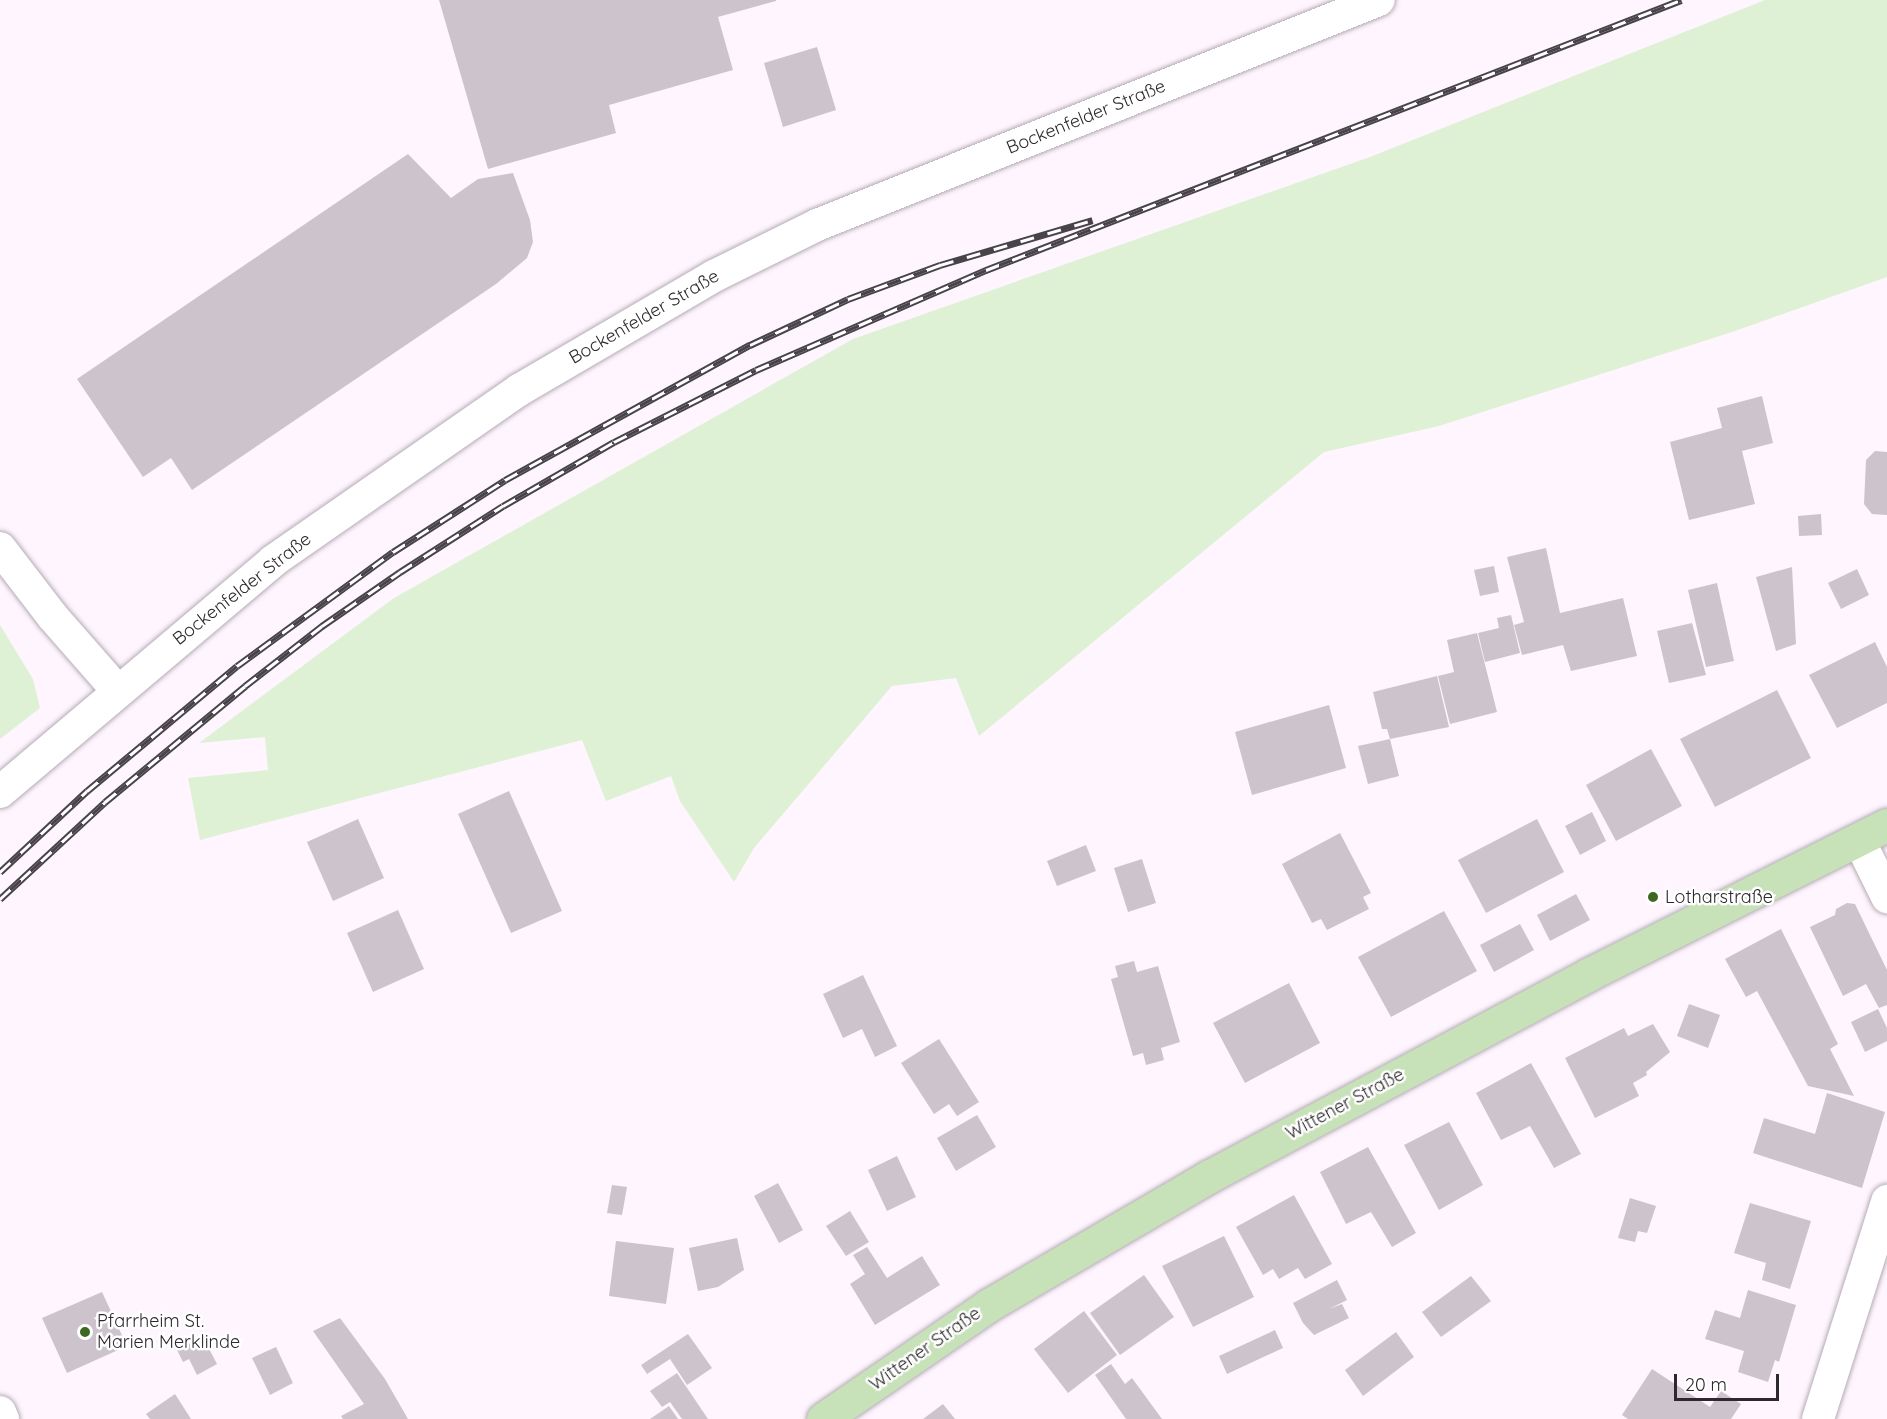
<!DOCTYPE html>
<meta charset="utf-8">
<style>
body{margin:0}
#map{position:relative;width:1887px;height:1419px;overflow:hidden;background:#fef5fe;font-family:Quicksand,sans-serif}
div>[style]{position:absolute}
.green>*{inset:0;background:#def1d5}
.building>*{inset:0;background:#cdc3cd}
.roads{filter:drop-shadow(0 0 2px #b5abb5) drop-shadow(0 0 2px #b5abb5)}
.street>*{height:32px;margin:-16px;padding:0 16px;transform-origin:16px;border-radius:16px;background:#fff}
.primary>*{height:33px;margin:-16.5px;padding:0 16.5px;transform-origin:16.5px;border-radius:16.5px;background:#c7e2b8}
.rail>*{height:7px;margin-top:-3.5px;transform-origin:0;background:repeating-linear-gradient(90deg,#fff 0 14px,#484348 0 28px);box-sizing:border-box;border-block:2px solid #484348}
.dots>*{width:16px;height:16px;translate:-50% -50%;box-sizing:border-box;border:3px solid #fff;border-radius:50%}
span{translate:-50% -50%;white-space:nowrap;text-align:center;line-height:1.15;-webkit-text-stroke:5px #fff;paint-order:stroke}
.street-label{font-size:18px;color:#2c282c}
.poi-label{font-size:18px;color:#2c282c}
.left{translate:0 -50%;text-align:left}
.scale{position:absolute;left:1674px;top:1374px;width:105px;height:27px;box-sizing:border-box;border:3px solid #2c282c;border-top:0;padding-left:8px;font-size:18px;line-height:21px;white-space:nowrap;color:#2c282c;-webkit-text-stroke:4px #fff;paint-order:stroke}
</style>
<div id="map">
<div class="green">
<i style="clip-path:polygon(1765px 0,1887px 0,1887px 277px,1732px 332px,1439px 426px,1324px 452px,979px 736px,956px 678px,892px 686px,754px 848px,734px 882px,680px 801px,671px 776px,606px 801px,582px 740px,200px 840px,188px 778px,268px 770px,265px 737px,199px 743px,394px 598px,853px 339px,1370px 157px)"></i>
<i style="clip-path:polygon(0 625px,33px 679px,40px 708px,0 739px)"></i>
</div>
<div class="building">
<i style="clip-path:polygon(439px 0,776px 0,776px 1px,718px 17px,733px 70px,609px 105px,616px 133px,488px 169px)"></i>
<i style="clip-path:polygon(817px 47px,836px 110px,783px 127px,764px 63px)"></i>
<i style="clip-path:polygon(408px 154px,451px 198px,478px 179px,513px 173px,530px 220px,533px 242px,527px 258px,496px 284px,192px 490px,171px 458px,143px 477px,77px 379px)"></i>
<i style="clip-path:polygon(1762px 396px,1773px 443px,1742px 451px,1755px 504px,1689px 520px,1670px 442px,1722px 428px,1717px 408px)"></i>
<i style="clip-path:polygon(1875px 451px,1887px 452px,1887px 515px,1872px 514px,1864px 504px,1866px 460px)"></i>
<i style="clip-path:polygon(1821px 514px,1822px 535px,1799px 536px,1798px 516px)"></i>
<i style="clip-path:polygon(1546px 548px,1560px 613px,1623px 598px,1637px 656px,1571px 671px,1563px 645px,1522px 655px,1514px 625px,1524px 622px,1507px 557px)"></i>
<i style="clip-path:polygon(1494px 566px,1499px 592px,1480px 596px,1474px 570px)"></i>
<i style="clip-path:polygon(1792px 567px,1796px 644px,1776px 651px,1756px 577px)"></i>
<i style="clip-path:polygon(1857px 569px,1869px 595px,1841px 609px,1828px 583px)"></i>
<i style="clip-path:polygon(1717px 583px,1734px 661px,1706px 667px,1688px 590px)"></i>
<i style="clip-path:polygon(1511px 615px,1520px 653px,1485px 662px,1478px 633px,1499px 628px,1497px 618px)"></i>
<i style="clip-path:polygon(1692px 623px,1706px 675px,1669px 683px,1657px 631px)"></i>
<i style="clip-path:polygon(1477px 633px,1497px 712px,1450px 724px,1438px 676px,1454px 672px,1447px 640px)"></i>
<i style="clip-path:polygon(1875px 642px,1887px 667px,1887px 703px,1837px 728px,1809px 675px)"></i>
<i style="clip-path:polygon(1437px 676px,1449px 727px,1390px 739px,1387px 729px,1382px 729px,1373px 692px)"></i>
<i style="clip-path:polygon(1777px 690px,1811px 758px,1715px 807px,1680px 739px)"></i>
<i style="clip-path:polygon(1329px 705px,1346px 768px,1252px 795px,1235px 732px)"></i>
<i style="clip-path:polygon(1390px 739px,1399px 776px,1368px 784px,1358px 746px)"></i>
<i style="clip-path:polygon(1651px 749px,1682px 806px,1616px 841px,1586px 785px)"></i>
<i style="clip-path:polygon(509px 791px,562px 911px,511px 933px,458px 814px)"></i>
<i style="clip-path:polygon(1592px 812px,1606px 841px,1580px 855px,1565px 826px)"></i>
<i style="clip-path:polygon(358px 819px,384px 878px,333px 901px,307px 842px)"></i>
<i style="clip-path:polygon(1537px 819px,1564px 872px,1486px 913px,1458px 860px)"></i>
<i style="clip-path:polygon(1340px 833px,1371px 893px,1363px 897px,1369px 909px,1327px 930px,1321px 919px,1312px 923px,1282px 864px)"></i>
<i style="clip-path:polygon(1086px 845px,1096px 871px,1057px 886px,1047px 861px)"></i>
<i style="clip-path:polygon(1142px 859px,1156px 903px,1128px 912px,1114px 868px)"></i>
<i style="clip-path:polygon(1576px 894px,1590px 920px,1550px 941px,1537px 915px)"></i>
<i style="clip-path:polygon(1847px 903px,1855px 904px,1887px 970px,1887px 1005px,1879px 1008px,1866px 984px,1843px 996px,1810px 927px,1835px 915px,1836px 909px)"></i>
<i style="clip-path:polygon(398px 910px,424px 969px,373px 992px,347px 933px)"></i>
<i style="clip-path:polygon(1444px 911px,1477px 971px,1391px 1017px,1358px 957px)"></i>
<i style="clip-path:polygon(1520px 924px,1534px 950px,1494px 972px,1480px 945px)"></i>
<i style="clip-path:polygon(1781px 929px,1838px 1044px,1830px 1049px,1854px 1096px,1808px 1086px,1757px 991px,1746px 997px,1725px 959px)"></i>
<i style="clip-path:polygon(1134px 961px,1137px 972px,1158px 966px,1180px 1042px,1161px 1048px,1164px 1060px,1146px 1065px,1143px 1053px,1133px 1056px,1111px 979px,1118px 977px,1115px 966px)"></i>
<i style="clip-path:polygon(863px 975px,897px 1046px,875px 1057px,862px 1029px,843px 1038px,823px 994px)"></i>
<i style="clip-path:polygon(1289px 983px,1320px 1043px,1245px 1083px,1213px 1023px)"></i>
<i style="clip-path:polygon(1689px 1004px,1720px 1015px,1708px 1048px,1677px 1036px)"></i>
<i style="clip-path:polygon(1878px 1009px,1887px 1028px,1887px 1041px,1865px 1052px,1851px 1022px)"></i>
<i style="clip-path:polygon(1653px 1024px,1670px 1052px,1646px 1072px,1647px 1075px,1633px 1083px,1639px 1096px,1595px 1118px,1565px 1058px,1624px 1028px,1628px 1036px)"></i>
<i style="clip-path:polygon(939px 1039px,979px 1102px,957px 1116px,949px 1104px,934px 1114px,901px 1063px)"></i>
<i style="clip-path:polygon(1531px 1063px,1581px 1154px,1554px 1168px,1530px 1126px,1501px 1140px,1476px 1093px)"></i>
<i style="clip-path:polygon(1827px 1093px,1885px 1112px,1862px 1188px,1753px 1153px,1764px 1118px,1815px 1134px)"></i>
<i style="clip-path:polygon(977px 1115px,996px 1147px,956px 1171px,937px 1138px)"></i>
<i style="clip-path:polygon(1449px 1122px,1483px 1185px,1439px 1210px,1404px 1145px)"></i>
<i style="clip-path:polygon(1368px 1147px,1416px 1233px,1392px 1247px,1371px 1212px,1346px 1224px,1320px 1172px)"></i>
<i style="clip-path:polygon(897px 1156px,916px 1197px,887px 1211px,868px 1170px)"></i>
<i style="clip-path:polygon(778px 1183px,803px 1230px,779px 1243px,754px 1196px)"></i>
<i style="clip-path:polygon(612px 1185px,627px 1187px,622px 1215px,607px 1213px)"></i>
<i style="clip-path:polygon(1294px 1195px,1332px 1264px,1305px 1279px,1298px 1268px,1279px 1279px,1273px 1269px,1263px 1275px,1236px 1227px)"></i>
<i style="clip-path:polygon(1630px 1198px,1656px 1206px,1647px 1233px,1638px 1231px,1635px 1242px,1618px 1238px)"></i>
<i style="clip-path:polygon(1750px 1203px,1811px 1221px,1790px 1289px,1762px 1280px,1766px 1263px,1734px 1253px)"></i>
<i style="clip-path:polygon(850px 1211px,869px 1242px,846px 1256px,826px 1226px)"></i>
<i style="clip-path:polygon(1224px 1236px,1254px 1297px,1193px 1327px,1162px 1266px)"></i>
<i style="clip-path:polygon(737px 1238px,744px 1270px,718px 1287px,698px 1291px,689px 1248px)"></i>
<i style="clip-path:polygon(616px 1241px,674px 1248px,666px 1304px,609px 1296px)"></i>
<i style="clip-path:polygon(867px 1247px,887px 1278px,922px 1256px,940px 1285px,875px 1325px,850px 1284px,865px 1274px,853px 1255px)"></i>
<i style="clip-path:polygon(1144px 1275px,1174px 1317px,1120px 1355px,1090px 1313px)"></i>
<i style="clip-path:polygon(1471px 1276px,1491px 1301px,1441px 1337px,1422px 1312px)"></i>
<i style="clip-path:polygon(1337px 1280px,1347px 1300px,1329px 1309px,1342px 1304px,1349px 1318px,1314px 1335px,1303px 1323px,1293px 1303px)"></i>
<i style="clip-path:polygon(1748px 1290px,1796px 1305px,1779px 1362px,1775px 1360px,1768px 1382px,1738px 1372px,1744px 1351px,1705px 1339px,1715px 1310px,1740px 1318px)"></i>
<i style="clip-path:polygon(102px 1292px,127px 1346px,67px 1373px,42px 1318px)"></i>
<i style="clip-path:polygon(1084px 1311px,1117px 1355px,1068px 1393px,1034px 1349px)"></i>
<i style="clip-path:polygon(340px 1318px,385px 1379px,408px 1419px,343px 1419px,341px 1416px,364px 1404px,313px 1331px)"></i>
<i style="clip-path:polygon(1275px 1330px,1283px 1348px,1227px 1374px,1219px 1356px)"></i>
<i style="clip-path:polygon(1396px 1332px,1414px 1357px,1363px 1396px,1345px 1370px)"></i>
<i style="clip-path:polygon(688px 1334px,712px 1368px,687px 1385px,670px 1359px,647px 1374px,641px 1365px)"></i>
<i style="clip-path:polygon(203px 1337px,217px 1364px,197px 1375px,189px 1359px,183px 1362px,177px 1350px)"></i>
<i style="clip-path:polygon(276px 1347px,293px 1383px,270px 1395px,252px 1358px)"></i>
<i style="clip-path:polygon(1111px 1364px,1125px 1384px,1132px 1378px,1162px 1419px,1126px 1419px,1095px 1375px)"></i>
<i style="clip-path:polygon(1652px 1369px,1710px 1407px,1721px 1391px,1741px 1404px,1731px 1419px,1628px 1419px,1622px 1415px)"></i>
<i style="clip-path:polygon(677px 1373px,708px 1419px,682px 1419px,670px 1402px,662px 1407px,650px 1391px)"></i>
<i style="clip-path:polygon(175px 1394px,191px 1419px,150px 1419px,146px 1414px)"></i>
<i style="clip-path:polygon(943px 1404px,955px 1419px,923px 1419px)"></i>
<i style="clip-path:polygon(669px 1406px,678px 1419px,650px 1419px)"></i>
</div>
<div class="roads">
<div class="street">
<i style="left:0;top:548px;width:87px;rotate:52.5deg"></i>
<i style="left:53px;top:617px;width:97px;rotate:48.8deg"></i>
<i style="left:0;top:792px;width:358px;rotate:-40.2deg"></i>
<i style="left:273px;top:561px;width:300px;rotate:-34.8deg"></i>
<i style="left:519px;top:390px;width:226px;rotate:-30.3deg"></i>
<i style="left:714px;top:276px;width:115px;rotate:-26.3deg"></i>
<i style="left:817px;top:225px;width:605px;rotate:-21.82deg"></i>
<i style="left:1859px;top:840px;width:64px;rotate:63.8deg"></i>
<i style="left:0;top:1412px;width:8px;rotate:67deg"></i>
<i style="left:1818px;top:1419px;width:229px;rotate:-72.4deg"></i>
</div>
<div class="primary">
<i style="left:823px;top:1419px;width:201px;rotate:-34.5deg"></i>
<i style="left:989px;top:1305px;width:254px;rotate:-30.3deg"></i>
<i style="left:1208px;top:1177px;width:432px;rotate:-28deg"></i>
<i style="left:1589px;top:974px;width:333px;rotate:-26.6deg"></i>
</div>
</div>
<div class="rail">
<i style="left:0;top:872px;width:119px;rotate:-43deg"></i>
<i style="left:87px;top:791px;width:195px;rotate:-39.8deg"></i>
<i style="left:237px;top:666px;width:193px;rotate:-36.2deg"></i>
<i style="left:393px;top:552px;width:133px;rotate:-32.7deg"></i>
<i style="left:505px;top:480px;width:280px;rotate:-28.9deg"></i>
<i style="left:750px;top:345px;width:108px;rotate:-25.1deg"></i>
<i style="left:848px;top:299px;width:98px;rotate:-20.3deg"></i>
<i style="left:940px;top:265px;width:159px;rotate:-16.4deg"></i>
<i style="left:0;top:899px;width:143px;rotate:-42.7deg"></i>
<i style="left:105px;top:802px;width:182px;rotate:-39.6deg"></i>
<i style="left:245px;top:686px;width:98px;rotate:-37.9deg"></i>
<i style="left:322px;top:626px;width:95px;rotate:-34.7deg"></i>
<i style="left:400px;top:572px;width:122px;rotate:-32.7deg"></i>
<i style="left:503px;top:506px;width:128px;rotate:-30deg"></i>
<i style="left:614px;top:442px;width:159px;rotate:-26.9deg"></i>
<i style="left:756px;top:370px;width:251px;rotate:-23.5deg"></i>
<i style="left:986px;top:270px;width:746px;rotate:-21.23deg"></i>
</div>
<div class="dots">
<i style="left:1653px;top:897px;background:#3e6723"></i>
<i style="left:85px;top:1332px;background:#3e6723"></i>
</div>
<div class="street-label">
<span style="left:1086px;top:117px;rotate:-22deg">Bockenfelder Straße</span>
<span style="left:644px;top:317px;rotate:-30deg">Bockenfelder Straße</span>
<span style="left:242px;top:589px;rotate:-38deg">Bockenfelder Straße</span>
<span style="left:1345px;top:1104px;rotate:-28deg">Wittener Straße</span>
<span style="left:925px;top:1349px;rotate:-35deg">Wittener Straße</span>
</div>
<div class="poi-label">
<span class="left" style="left:1665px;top:897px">Lotharstraße</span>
<span class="left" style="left:97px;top:1332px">Pfarrheim St.<br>Marien Merklinde</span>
</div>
<div class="scale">20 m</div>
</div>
